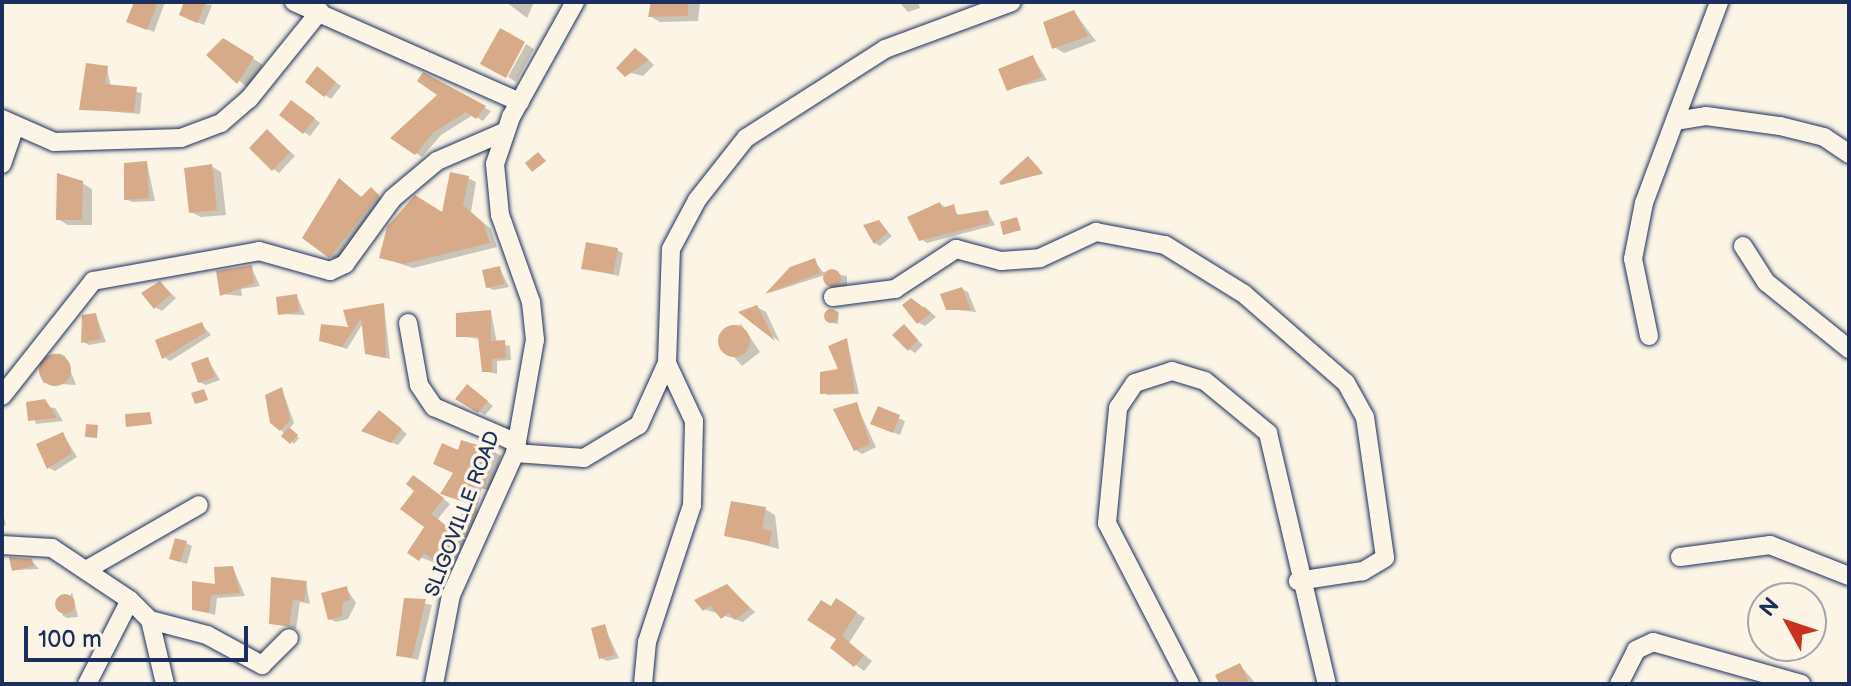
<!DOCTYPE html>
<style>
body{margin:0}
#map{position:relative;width:1851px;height:686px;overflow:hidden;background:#fcf5e5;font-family:"Balsamiq Sans",sans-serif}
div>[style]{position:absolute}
.shadow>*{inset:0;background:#0003}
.building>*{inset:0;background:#d7ab89}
.round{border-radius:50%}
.roads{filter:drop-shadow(0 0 2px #1b2f5e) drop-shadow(0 0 2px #1b2f5e)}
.minor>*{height:18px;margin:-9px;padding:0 9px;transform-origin:9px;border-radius:9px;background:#fcf5e5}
span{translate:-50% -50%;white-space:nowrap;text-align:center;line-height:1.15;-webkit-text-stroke:7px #fcf5e5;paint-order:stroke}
.street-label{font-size:20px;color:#1b2f5e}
.frame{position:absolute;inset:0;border:4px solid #1b2f5e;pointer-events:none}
.north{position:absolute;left:1747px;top:582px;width:80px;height:80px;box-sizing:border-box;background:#fcf5e5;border:2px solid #a2a6af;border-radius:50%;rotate:310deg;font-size:22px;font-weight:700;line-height:32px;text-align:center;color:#1b2f5e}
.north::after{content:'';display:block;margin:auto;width:28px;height:36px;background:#c8321e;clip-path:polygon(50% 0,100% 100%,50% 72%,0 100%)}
.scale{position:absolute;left:24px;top:626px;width:224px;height:36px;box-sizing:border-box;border:4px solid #1b2f5e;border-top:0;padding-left:10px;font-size:24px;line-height:28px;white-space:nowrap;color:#1b2f5e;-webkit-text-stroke:6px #fcf5e5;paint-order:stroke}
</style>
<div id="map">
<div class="shadow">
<i style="clip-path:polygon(136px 2px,165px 2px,154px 32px,135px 24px)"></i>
<i style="clip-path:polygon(186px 2px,212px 5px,204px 25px,187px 18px)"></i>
<i style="clip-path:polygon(506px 2px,534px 2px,527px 18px)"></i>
<i style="clip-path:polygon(650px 2px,700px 2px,698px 21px,660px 22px,650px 16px)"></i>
<i style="clip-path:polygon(899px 2px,918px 2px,920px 8px,908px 12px)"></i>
<i style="clip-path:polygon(1074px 12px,1096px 41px,1064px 53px,1054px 47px)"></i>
<i style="clip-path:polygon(224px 40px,263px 65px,248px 88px,209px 55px)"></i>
<i style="clip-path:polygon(526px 44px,534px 49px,516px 82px,508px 77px)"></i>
<i style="clip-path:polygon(642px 54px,654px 65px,643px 76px,624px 71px)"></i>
<i style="clip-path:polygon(1033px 57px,1047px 80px,1009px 89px)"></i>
<i style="clip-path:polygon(107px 68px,111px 87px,142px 93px,140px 114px,81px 109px)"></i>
<i style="clip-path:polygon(323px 73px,341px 86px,331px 99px,325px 95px)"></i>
<i style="clip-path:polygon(423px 75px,491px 111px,483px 121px,473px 115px,441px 135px,422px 157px,393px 138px,440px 95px)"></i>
<i style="clip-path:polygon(298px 106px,320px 123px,310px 136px,304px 132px)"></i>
<i style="clip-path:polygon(268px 132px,295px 156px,279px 173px,273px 169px)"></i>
<i style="clip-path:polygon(1031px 160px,1043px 174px,1002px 183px)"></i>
<i style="clip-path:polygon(147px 163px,155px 201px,132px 202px,126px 199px)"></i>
<i style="clip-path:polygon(211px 166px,221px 172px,226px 215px,201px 217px,191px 212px)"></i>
<i style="clip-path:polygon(468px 178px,476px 182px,471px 212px,491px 229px,497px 247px,413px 268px,381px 257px,443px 215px)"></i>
<i style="clip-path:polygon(340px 181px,363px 198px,371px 190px,385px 200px,338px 261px,330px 257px)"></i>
<i style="clip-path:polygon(82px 183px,92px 189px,92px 225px,68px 225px,58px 219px)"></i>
<i style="clip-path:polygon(940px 204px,961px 216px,988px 212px,995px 225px,927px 243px,921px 239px)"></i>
<i style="clip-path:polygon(878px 222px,892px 236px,880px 246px,875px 243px)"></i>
<i style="clip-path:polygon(617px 250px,623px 253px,619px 276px,583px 268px)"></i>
<i style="clip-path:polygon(814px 260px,823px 272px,847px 276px,847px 287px,832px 290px,825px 275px,769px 293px,791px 269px)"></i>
<i style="clip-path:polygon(251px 267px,260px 286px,241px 289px,242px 296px,222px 294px)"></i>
<i style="clip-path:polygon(500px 269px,509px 287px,494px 290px,487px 287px)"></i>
<i style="clip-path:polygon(160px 283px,176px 298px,162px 311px,155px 307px)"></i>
<i style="clip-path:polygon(962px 289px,968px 292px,976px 312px,948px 309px)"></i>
<i style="clip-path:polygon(297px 296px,305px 315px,280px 314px)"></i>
<i style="clip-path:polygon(384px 305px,390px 359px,367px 353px,363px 323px,347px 349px,326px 342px,351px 329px,346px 311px)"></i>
<i style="clip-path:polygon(924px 306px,936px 317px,925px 326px,919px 323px)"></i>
<i style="clip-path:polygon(757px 307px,766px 312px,780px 342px,742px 312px)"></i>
<i style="clip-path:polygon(828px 309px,839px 312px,838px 324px,827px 322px)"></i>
<i style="clip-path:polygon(491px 312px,497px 343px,510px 346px,511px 360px,497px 361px,497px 374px,484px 371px,480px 339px,458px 336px)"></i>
<i style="clip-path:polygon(96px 315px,106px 342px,89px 345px,83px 342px)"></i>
<i style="clip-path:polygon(201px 324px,211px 335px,170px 361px,164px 357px)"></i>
<i style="clip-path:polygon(741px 324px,760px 352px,742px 366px,719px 340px)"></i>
<i style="clip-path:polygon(904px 327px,923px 345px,915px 353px,909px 349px)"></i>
<i style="clip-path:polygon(847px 340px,859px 394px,826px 395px,841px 371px,831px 347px)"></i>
<i style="clip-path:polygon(59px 353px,65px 356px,76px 385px,43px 383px,40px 371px)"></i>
<i style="clip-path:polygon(208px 360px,220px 380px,206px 385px,199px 382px)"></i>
<i style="clip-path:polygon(282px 389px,294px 423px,289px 429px,299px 438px,294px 444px,281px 430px)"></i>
<i style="clip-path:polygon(474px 390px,493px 406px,485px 415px,458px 398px)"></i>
<i style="clip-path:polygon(28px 404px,55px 408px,63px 421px,36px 424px)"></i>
<i style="clip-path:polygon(856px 404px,876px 447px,862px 454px,856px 450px)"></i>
<i style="clip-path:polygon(879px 409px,905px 421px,900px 435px,879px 427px)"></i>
<i style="clip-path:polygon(385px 416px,407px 434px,398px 445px,370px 434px)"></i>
<i style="clip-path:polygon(63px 434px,77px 457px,55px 471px,49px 468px)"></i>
<i style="clip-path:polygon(493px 451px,501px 456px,491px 492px,482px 488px,477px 510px,483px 515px,455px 571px,410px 553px,426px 527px,421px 481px,450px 504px,438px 519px,452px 530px,472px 505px,450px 497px,460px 453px)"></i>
<i style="clip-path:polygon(765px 509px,775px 515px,779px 549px,726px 535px)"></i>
<i style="clip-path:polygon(2px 511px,6px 525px,2px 526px)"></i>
<i style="clip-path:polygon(186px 543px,192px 546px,187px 564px,178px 561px)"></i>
<i style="clip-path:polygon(32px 561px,39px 569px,14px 570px)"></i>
<i style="clip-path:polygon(233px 568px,245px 596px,217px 598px,215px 615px,194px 609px)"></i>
<i style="clip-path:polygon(306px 583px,310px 604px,300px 602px,296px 629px,271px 623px)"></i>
<i style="clip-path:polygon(727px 586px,755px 612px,743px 622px,704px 609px)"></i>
<i style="clip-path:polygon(346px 588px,356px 603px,348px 619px,336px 622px,330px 619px)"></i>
<i style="clip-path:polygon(72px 592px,78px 617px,67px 618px,62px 615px)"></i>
<i style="clip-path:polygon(406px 600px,432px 605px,418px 660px,398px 655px)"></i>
<i style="clip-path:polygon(837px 601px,865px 618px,849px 643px,872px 661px,864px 671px,832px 647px,839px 638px)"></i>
<i style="clip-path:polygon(604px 626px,619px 658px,607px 661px,601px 658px)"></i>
<i style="clip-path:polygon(1240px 665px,1256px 684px,1221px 684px)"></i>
</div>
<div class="building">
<i style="clip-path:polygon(134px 2px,158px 2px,147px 30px,126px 22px)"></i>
<i style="clip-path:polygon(184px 2px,206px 2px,197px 23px,179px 15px)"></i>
<i style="clip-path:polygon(651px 2px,688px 2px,688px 16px,648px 17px)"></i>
<i style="clip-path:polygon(1074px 10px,1088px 36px,1052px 49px,1043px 22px)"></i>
<i style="clip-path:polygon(500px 28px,525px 42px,506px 78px,480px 64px)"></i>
<i style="clip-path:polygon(223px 38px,254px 57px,237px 84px,206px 55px)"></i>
<i style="clip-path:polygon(635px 48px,649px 60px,625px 77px,616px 68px)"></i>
<i style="clip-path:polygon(1033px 55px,1042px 77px,1007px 91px,998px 69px)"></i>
<i style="clip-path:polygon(86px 63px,108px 66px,105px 84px,137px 87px,134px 112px,79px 110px)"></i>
<i style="clip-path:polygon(317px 66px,336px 82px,324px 97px,305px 82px)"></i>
<i style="clip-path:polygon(423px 72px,486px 106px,476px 119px,466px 112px,434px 132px,415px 155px,390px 138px,437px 95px,417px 81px)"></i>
<i style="clip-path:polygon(291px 100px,315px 118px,303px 134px,279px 115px)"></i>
<i style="clip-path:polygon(267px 129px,290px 152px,272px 171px,249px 148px)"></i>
<i style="clip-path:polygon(538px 152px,546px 161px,532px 172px,525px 163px)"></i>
<i style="clip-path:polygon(1028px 156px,1043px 173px,1001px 185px,999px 182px)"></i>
<i style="clip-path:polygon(147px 161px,149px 198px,124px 200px,124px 163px)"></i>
<i style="clip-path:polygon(212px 164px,217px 210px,189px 213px,184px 168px)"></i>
<i style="clip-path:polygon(450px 172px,469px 176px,463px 205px,483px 223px,490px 243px,403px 264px,379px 258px,387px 227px,415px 195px,442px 212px)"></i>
<i style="clip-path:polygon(57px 173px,83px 181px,82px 220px,56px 220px)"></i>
<i style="clip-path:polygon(339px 178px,361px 197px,371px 187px,379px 195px,329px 258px,302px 238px)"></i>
<i style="clip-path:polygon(940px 202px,942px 208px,954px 204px,957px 215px,988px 210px,990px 223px,919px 241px,907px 217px)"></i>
<i style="clip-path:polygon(1017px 217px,1021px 230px,1003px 235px,1000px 222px)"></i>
<i style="clip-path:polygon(879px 220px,888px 232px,874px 244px,863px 225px)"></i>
<i style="clip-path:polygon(586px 242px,618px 248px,613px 274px,581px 269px)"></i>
<i style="clip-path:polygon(815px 258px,820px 273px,765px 294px,790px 267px)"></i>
<i style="clip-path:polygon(252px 265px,254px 283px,220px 296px,216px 271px)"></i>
<i style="clip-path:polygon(500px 266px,504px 284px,486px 288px,482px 270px)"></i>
<i class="round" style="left:823px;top:269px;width:18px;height:18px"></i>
<i style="clip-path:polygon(160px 281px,171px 294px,154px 309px,141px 293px)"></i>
<i style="clip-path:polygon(962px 287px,971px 310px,946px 310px,940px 294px)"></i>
<i style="clip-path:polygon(297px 294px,299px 312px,278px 315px,276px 297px)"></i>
<i style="clip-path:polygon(911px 298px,931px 313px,917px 324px,902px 305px)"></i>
<i style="clip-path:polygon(384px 303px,386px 358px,365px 354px,361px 318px,342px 347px,319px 341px,321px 324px,348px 327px,343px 310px)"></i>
<i style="clip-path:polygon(757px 305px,775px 341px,738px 312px)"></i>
<i class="round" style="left:824px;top:309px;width:14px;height:14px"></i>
<i style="clip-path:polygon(491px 310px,491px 341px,505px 340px,506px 358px,492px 359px,492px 372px,482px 372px,478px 337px,456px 337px,456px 313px)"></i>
<i style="clip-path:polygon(96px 313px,101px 339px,81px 343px,82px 315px)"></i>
<i style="clip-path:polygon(202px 322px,206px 332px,162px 359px,155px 340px)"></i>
<i style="clip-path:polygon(904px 324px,918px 340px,908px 351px,892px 335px)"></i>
<i class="round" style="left:718px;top:325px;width:32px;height:32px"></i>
<i style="clip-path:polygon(847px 338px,855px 393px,820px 394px,820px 372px,838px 369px,828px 346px)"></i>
<i class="round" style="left:39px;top:354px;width:32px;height:32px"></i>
<i style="clip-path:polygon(208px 357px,215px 377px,198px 383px,191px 363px)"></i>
<i style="clip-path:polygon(467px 384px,488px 401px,478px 413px,455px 399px)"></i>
<i style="clip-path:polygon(282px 387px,290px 420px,280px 431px,270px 423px,265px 395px)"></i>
<i style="clip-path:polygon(204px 389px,208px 400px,195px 404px,191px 393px)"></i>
<i style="clip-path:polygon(45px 399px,57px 418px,28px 421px,26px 402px)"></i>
<i style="clip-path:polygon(857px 402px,870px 444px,854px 451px,833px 409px)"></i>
<i style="clip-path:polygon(878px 406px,900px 415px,893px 433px,870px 424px)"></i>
<i style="clip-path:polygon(379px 410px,402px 429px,391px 443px,361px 431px)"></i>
<i style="clip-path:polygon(150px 412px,152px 424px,126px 427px,125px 414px)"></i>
<i style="clip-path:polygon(86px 424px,98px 425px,97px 438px,85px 437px)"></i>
<i style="clip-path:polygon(289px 427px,298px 435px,290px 444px,281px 436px)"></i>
<i style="clip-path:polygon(63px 432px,72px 453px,47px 469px,36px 444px)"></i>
<i style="clip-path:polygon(461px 440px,494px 450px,484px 489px,474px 486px,470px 504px,477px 509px,447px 569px,424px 553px,419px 561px,407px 553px,424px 527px,400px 509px,414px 491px,406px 484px,413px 475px,444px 498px,431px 514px,450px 529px,470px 504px,440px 494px,453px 473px,433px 464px,442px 443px,458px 450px)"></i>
<i style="clip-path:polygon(731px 501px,766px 507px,762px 529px,772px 531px,769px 545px,724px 536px)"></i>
<i style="clip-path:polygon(175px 538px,187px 541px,180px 562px,169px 559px)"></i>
<i style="clip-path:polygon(9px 557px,32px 559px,34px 566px,12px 571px)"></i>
<i style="clip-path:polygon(233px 566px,240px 593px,211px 595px,209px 613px,192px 610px,192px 581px,215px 584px,214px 567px)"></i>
<i style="clip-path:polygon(271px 577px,307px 581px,304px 601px,293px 600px,289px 626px,269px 624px)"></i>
<i style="clip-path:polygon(727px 584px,750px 608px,735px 620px,729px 613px,721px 619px,710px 605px,703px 611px,694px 600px)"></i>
<i style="clip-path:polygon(347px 586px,350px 600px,343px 602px,342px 616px,328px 620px,321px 593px)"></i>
<i class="round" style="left:55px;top:594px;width:20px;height:20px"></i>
<i style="clip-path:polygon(404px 598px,426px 599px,412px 658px,396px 656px)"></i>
<i style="clip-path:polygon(836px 598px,857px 612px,842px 636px,864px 655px,854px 667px,830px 648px,836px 639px,807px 620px,821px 600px,831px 606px)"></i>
<i style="clip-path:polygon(605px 624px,614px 655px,599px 659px,591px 628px)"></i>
<i style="clip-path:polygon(1240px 663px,1250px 684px,1219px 684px,1215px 675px)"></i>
</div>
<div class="roads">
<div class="minor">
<i style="left:294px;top:2px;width:247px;rotate:23.9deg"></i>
<i style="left:2px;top:119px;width:57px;rotate:23.9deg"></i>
<i style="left:54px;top:142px;width:127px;rotate:-1.8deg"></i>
<i style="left:181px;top:138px;width:43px;rotate:-20.6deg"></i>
<i style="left:221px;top:123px;width:37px;rotate:-41deg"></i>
<i style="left:249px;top:99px;width:113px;rotate:-51.1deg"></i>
<i style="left:1675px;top:121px;width:31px;rotate:-9deg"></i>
<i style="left:1706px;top:116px;width:75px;rotate:7.7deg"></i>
<i style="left:1780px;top:126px;width:45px;rotate:14deg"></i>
<i style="left:1824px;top:137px;width:30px;rotate:34deg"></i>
<i style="left:2px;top:164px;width:39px;rotate:-71deg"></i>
<i style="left:1743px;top:246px;width:43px;rotate:57.4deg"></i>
<i style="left:1766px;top:282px;width:107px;rotate:38.9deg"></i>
<i style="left:833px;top:297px;width:63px;rotate:-7.4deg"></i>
<i style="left:895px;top:289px;width:73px;rotate:-33.3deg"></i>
<i style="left:956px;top:249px;width:47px;rotate:14.9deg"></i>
<i style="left:1001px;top:261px;width:39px;rotate:-4deg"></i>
<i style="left:1040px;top:258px;width:62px;rotate:-24.9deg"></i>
<i style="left:1096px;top:232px;width:70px;rotate:10.7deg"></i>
<i style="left:1165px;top:245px;width:93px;rotate:31.8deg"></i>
<i style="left:1244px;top:294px;width:135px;rotate:41.1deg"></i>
<i style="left:1346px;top:383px;width:39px;rotate:61deg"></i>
<i style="left:1365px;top:417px;width:142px;rotate:81.9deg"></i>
<i style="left:1385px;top:558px;width:26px;rotate:149deg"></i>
<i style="left:1363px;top:571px;width:66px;rotate:171.3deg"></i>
<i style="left:408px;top:323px;width:63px;rotate:79.9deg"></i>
<i style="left:419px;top:385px;width:27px;rotate:56deg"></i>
<i style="left:434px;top:407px;width:90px;rotate:23.4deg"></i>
<i style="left:1649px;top:336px;width:79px;rotate:-101.7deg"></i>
<i style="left:1633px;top:259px;width:57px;rotate:-78.9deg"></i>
<i style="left:1644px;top:203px;width:215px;rotate:-69.5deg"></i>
<i style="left:2px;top:396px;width:147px;rotate:-51.6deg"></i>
<i style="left:93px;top:281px;width:169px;rotate:-10.2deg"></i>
<i style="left:259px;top:251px;width:74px;rotate:15.7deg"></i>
<i style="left:330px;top:271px;width:17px;rotate:-25deg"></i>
<i style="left:345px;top:264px;width:82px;rotate:-54deg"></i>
<i style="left:393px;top:198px;width:57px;rotate:-40.1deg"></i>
<i style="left:437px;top:161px;width:73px;rotate:-23.4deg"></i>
<i style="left:515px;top:453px;width:69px;rotate:4.1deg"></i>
<i style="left:584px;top:458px;width:64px;rotate:-31deg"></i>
<i style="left:639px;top:425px;width:68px;rotate:-65.7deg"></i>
<i style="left:667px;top:363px;width:114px;rotate:-88deg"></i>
<i style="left:671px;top:249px;width:55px;rotate:-62deg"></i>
<i style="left:697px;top:200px;width:79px;rotate:-51.7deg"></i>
<i style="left:746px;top:138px;width:165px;rotate:-32.6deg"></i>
<i style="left:885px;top:49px;width:135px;rotate:-20.3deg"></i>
<i style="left:2px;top:545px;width:50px;rotate:3.4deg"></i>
<i style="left:52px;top:548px;width:94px;rotate:33.7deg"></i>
<i style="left:130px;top:600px;width:28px;rotate:45deg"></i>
<i style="left:150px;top:620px;width:66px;rotate:76.8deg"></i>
<i style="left:1680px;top:557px;width:91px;rotate:-7.6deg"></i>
<i style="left:1770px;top:545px;width:85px;rotate:21.4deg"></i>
<i style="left:86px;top:570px;width:130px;rotate:-29.9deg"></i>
<i style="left:150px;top:620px;width:59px;rotate:14.7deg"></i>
<i style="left:207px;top:635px;width:63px;rotate:28.6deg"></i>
<i style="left:262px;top:665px;width:38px;rotate:-45deg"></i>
<i style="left:87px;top:684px;width:94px;rotate:-62.9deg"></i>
<i style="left:434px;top:684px;width:91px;rotate:-79.2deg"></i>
<i style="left:451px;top:595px;width:156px;rotate:-65.7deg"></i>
<i style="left:515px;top:453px;width:115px;rotate:-80deg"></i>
<i style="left:535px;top:340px;width:38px;rotate:-96deg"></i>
<i style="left:531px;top:302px;width:92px;rotate:-109.6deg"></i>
<i style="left:500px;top:215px;width:51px;rotate:-95.6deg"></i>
<i style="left:495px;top:164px;width:50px;rotate:-71.2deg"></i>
<i style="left:511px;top:117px;width:132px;rotate:-60.9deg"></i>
<i style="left:643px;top:684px;width:42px;rotate:-84.6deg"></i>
<i style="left:647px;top:642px;width:144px;rotate:-71.8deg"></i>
<i style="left:692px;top:505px;width:84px;rotate:-88.6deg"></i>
<i style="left:694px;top:421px;width:64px;rotate:-115deg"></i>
<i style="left:1190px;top:684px;width:181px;rotate:-117.3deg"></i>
<i style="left:1107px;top:523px;width:116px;rotate:-84.5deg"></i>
<i style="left:1118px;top:408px;width:30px;rotate:-56deg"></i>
<i style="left:1135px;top:383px;width:39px;rotate:-18deg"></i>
<i style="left:1172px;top:371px;width:34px;rotate:17deg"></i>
<i style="left:1205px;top:381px;width:82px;rotate:39.5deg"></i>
<i style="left:1268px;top:433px;width:258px;rotate:76.8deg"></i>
<i style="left:1619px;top:684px;width:38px;rotate:-63deg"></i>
<i style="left:1636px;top:650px;width:19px;rotate:-25deg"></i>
<i style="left:1653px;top:642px;width:154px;rotate:15.8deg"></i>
</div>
</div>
<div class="street-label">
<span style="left:463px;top:514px;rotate:-69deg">SLIGOVILLE ROAD</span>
</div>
<div class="frame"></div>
<div class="north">N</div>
<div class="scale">100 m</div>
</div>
